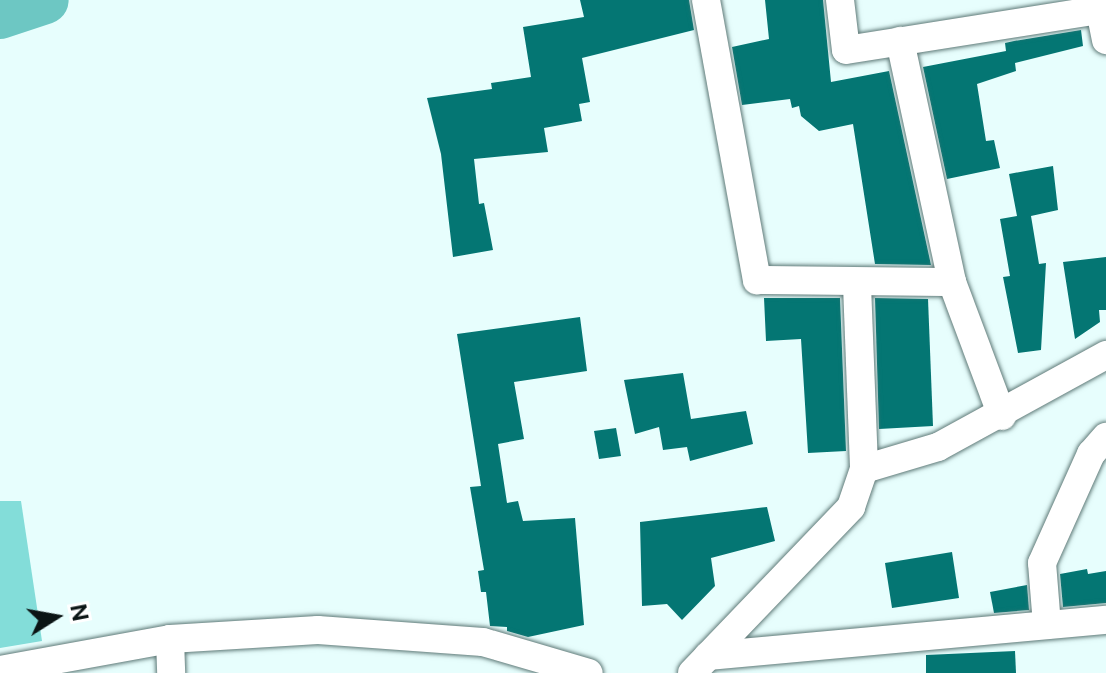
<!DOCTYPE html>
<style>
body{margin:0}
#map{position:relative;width:1106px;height:673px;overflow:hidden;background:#e7fefd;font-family:"Public Sans",sans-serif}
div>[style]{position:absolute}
.forest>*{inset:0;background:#83ddd9}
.river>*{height:48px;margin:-24px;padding:0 24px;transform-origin:24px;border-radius:24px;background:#6dc7c3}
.building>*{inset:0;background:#047673}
.roads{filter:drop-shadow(0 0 2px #5f7a78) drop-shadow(0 0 2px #5f7a78)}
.street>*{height:28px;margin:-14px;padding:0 14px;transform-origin:14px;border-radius:14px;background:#fff}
span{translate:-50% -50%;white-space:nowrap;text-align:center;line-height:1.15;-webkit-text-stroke:7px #fff;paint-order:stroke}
.north{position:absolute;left:16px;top:577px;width:80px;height:80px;-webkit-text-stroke:6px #fff;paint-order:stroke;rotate:79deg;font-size:22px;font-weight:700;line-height:32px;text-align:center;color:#0b1515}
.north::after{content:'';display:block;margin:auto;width:28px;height:36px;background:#0b1515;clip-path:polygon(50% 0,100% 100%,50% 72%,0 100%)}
</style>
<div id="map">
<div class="forest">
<i style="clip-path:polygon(0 501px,21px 501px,42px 641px,0 648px)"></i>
</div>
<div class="river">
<i style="left:0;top:15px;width:47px;rotate:-18.4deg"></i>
</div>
<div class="building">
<i style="clip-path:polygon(580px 0,689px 0,694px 30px,582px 58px,590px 102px,579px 104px,582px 121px,544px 128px,548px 152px,474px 159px,479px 204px,484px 203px,493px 250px,453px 257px,441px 154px,427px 98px,492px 89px,491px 83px,531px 77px,523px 27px,584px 17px)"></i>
<i style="clip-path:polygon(765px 0,823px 0,831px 82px,889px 71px,931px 265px,875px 264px,853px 124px,819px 131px,801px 116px,799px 106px,792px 108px,790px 99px,742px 105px,732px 47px,769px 39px)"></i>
<i style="clip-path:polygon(1081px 30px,1083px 46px,1015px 63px,1016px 71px,977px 84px,986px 141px,994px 140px,1000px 168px,947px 179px,923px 67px,1006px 51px,1005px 43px,1014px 41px)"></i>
<i style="clip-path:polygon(1053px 166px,1058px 210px,1031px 216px,1039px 264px,1046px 263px,1041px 350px,1018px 353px,1003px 277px,1010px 276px,1000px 219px,1017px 216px,1009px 174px)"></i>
<i style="clip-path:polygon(1106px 257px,1106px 310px,1099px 310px,1100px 322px,1075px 339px,1063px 262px)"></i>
<i style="clip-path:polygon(764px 298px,840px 298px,846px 451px,808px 453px,801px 339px,766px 341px)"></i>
<i style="clip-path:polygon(875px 298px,928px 299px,933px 426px,879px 429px)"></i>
<i style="clip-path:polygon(580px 317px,587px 371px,514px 382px,524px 439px,498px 444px,507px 503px,518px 501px,523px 521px,575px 518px,584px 625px,528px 637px,507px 631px,507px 627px,490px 626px,486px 592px,481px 592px,478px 571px,484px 570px,470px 487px,481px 486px,457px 334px)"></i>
<i style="clip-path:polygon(683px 373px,691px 419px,746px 411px,753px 444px,690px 461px,687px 447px,663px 450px,659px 427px,635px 434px,624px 380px)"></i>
<i style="clip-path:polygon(616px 428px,621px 456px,599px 459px,594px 431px)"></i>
<i style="clip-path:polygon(767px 507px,775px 541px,711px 558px,715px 586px,682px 620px,667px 604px,642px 606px,640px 522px)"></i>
<i style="clip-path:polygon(952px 552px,959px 598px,892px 608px,885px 563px)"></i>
<i style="clip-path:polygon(1087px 569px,1088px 574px,1106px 571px,1106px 603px,1063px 607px,1060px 574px)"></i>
<i style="clip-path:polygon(1027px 585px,1029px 610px,994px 613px,990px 592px)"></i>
<i style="clip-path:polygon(1015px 651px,1016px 673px,926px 673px,926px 655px)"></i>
</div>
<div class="roads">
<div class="street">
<i style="left:706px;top:0;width:285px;rotate:79.7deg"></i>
<i style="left:757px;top:280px;width:195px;rotate:0.6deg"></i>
<i style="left:840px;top:0;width:50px;rotate:83.2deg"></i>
<i style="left:846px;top:50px;width:263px;rotate:-9deg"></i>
<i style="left:1098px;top:0;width:41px;rotate:78.7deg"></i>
<i style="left:900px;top:41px;width:247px;rotate:77.8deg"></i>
<i style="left:952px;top:282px;width:143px;rotate:69.5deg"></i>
<i style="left:857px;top:285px;width:184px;rotate:87.8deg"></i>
<i style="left:1047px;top:625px;width:62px;rotate:-94.6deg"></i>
<i style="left:1042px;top:563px;width:120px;rotate:-65.8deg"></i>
<i style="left:1091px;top:454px;width:23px;rotate:-49deg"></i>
<i style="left:170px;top:639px;width:34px;rotate:88deg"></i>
<i style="left:708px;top:656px;width:400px;rotate:-5.2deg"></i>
<i style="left:0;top:670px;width:173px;rotate:-10.3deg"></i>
<i style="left:170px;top:639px;width:148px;rotate:-3.5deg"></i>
<i style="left:318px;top:630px;width:165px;rotate:4.2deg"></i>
<i style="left:483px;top:642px;width:110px;rotate:16.3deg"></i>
<i style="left:692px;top:673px;width:230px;rotate:-46.2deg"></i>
<i style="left:851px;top:507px;width:40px;rotate:-71.1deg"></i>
<i style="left:864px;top:469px;width:77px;rotate:-16.6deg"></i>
<i style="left:938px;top:447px;width:192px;rotate:-28.7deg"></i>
</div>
</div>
<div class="north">N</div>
</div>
